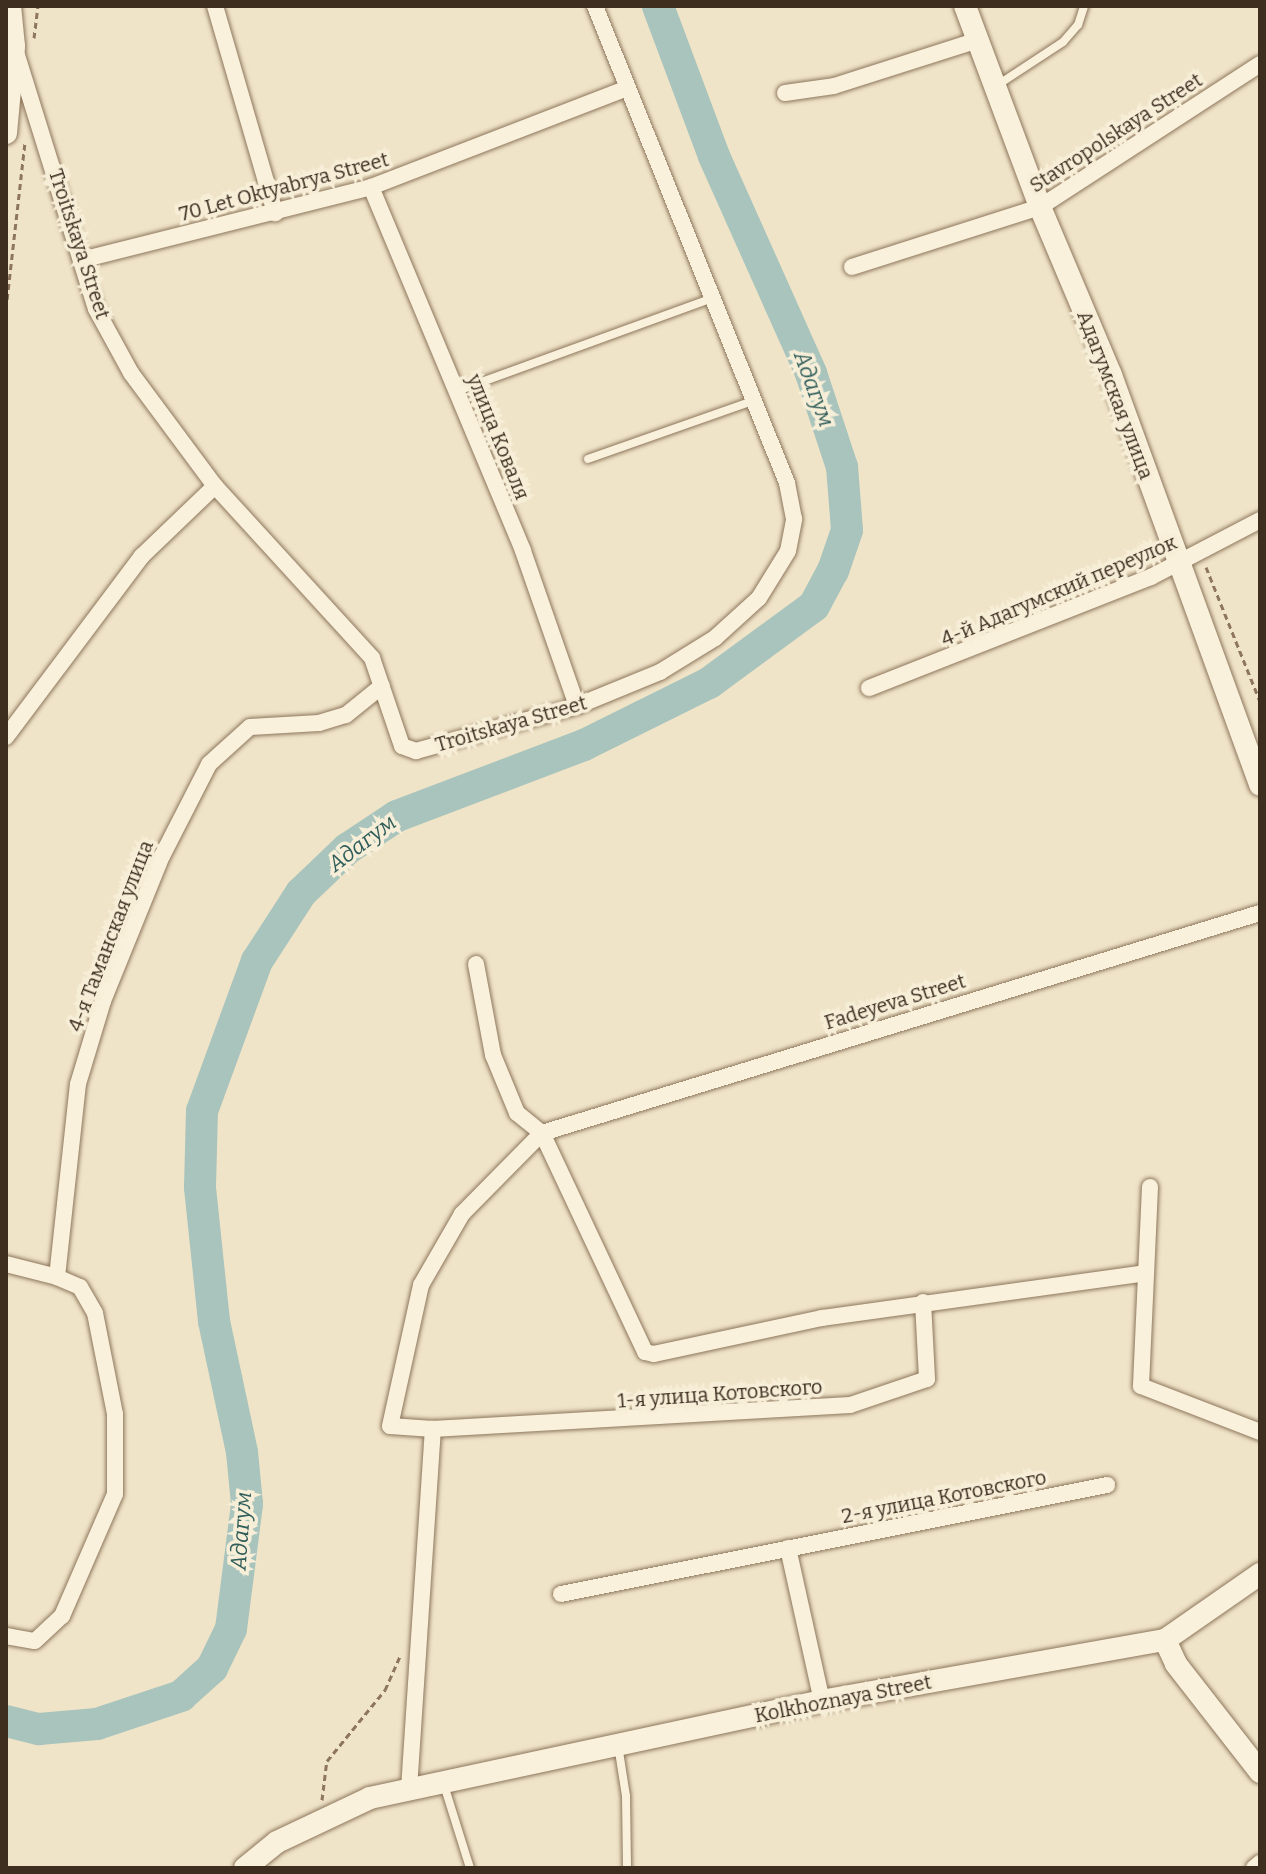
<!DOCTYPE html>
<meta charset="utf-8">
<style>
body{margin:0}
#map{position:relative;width:1266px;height:1874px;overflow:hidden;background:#f0e4c8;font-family:Bitter,serif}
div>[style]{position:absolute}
.river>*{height:32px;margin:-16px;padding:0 16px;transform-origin:16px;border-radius:16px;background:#a9c4bc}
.path>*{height:3px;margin-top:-1.5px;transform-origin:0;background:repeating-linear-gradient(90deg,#8d765c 0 6px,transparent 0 10px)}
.roads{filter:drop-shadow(0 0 2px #8d765c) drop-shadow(0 0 2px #8d765c)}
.service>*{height:8px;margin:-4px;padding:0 4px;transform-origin:4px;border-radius:4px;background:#faf1dc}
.minor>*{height:16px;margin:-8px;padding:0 8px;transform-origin:8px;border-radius:8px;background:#faf1dc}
.secondary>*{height:22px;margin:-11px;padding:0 11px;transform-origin:11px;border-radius:11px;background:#faf1dc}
span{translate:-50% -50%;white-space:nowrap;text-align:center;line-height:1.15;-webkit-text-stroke:7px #f7eed8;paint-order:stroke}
.street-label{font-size:20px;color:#3d2e20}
.water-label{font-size:22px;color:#2f5d5a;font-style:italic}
.frame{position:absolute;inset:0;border:8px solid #3d2e20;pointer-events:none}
</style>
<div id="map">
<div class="river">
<i style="left:6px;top:1721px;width:34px;rotate:14deg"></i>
<i style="left:39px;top:1729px;width:58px;rotate:-4.9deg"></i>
<i style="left:97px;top:1724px;width:89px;rotate:-18.4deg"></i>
<i style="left:181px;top:1696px;width:42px;rotate:-42.1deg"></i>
<i style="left:212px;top:1668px;width:43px;rotate:-64deg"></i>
<i style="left:231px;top:1629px;width:126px;rotate:-82.7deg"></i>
<i style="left:247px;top:1504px;width:52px;rotate:-95.5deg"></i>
<i style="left:242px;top:1452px;width:134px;rotate:-102.1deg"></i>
<i style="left:214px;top:1321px;width:135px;rotate:-96deg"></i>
<i style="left:200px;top:1187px;width:76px;rotate:-88.5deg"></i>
<i style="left:202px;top:1111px;width:160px;rotate:-69.9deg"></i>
<i style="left:257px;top:961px;width:81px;rotate:-57.1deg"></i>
<i style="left:301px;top:893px;width:64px;rotate:-43.7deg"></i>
<i style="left:347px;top:849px;width:60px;rotate:-33.4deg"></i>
<i style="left:397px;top:816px;width:200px;rotate:-20.8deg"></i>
<i style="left:584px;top:745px;width:140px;rotate:-26.4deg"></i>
<i style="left:709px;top:683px;width:130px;rotate:-36.3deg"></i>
<i style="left:814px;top:606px;width:40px;rotate:-62deg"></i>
<i style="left:833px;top:571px;width:43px;rotate:-71.1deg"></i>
<i style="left:847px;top:530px;width:63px;rotate:-94.5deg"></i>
<i style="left:842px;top:467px;width:99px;rotate:-108.3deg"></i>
<i style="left:811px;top:373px;width:238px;rotate:-114.1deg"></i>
<i style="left:714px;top:156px;width:160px;rotate:-110.5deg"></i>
</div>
<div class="path">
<i style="left:34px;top:38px;width:32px;rotate:-83deg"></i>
<i style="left:6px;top:309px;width:169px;rotate:-83.5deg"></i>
<i style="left:1206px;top:567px;width:144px;rotate:68.1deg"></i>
<i style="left:322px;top:1800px;width:39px;rotate:-83deg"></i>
<i style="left:327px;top:1761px;width:92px;rotate:-50.8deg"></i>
<i style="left:385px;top:1690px;width:37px;rotate:-66deg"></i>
</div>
<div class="roads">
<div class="service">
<i style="left:996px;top:86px;width:80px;rotate:-33.3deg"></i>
<i style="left:1063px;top:42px;width:23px;rotate:-49deg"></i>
<i style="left:1078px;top:25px;width:20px;rotate:-72deg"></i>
<i style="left:457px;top:391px;width:271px;rotate:-20deg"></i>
<i style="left:588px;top:459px;width:178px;rotate:-19.4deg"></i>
<i style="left:618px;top:1745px;width:52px;rotate:81.1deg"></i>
<i style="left:626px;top:1796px;width:72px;rotate:89.2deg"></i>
<i style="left:444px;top:1785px;width:87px;rotate:72.6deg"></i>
</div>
<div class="minor">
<i style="left:215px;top:6px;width:216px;rotate:73.8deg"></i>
<i style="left:15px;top:49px;width:272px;rotate:72.7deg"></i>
<i style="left:96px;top:309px;width:73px;rotate:61.3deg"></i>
<i style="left:131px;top:373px;width:141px;rotate:53.4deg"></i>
<i style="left:215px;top:486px;width:233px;rotate:47.6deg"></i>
<i style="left:372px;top:658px;width:93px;rotate:71.2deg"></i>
<i style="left:402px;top:746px;width:15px;rotate:20deg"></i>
<i style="left:416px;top:751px;width:167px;rotate:-15.6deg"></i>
<i style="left:577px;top:706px;width:90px;rotate:-22.3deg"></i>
<i style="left:660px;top:672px;width:65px;rotate:-31.7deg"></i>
<i style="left:715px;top:638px;width:59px;rotate:-42.3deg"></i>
<i style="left:759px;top:598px;width:55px;rotate:-58.3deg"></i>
<i style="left:788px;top:551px;width:33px;rotate:-79deg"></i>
<i style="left:794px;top:519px;width:37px;rotate:-101deg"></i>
<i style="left:787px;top:483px;width:514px;rotate:-111.93deg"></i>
<i style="left:785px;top:93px;width:49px;rotate:-8.1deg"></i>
<i style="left:834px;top:86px;width:151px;rotate:-17.7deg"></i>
<i style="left:371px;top:187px;width:394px;rotate:67.3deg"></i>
<i style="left:523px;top:551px;width:164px;rotate:70.8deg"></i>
<i style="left:81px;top:260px;width:299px;rotate:-14.1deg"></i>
<i style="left:371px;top:187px;width:275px;rotate:-21.1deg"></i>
<i style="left:852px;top:267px;width:197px;rotate:-17.7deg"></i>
<i style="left:1040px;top:207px;width:262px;rotate:-33deg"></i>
<i style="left:869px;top:688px;width:303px;rotate:-21.5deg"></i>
<i style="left:1151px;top:577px;width:123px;rotate:-27.6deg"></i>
<i style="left:6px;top:737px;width:226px;rotate:-53.1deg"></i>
<i style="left:142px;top:556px;width:101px;rotate:-43.8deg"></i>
<i style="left:476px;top:964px;width:93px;rotate:79.4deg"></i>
<i style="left:493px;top:1055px;width:63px;rotate:67.5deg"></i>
<i style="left:517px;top:1113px;width:32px;rotate:39deg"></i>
<i style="left:542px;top:1133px;width:242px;rotate:64.8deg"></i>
<i style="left:645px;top:1352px;width:9px;rotate:13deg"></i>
<i style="left:654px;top:1354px;width:172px;rotate:-12.1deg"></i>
<i style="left:822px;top:1318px;width:327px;rotate:-7.9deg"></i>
<i style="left:1150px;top:1187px;width:199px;rotate:92.6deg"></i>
<i style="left:1141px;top:1386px;width:128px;rotate:21.1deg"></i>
<i style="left:6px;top:1264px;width:53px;rotate:14.3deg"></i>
<i style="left:57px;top:1277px;width:194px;rotate:-83.8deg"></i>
<i style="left:78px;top:1084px;width:87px;rotate:-73.2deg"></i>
<i style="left:103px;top:1001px;width:157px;rotate:-67.9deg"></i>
<i style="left:162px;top:856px;width:103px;rotate:-62.9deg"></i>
<i style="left:209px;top:764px;width:55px;rotate:-42.1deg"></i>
<i style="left:250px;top:727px;width:69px;rotate:-3.3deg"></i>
<i style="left:319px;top:723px;width:28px;rotate:-17deg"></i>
<i style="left:346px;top:715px;width:46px;rotate:-38.9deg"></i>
<i style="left:923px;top:1302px;width:77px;rotate:87deg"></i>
<i style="left:927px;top:1379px;width:81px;rotate:161.3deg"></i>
<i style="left:850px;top:1405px;width:418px;rotate:176.7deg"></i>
<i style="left:433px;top:1429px;width:43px;rotate:-176deg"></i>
<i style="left:390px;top:1426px;width:144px;rotate:-77.6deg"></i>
<i style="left:421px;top:1285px;width:82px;rotate:-60deg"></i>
<i style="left:462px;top:1214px;width:114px;rotate:-45.4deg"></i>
<i style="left:542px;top:1133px;width:751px;rotate:-17.04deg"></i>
<i style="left:788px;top:1548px;width:157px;rotate:77.5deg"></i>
<i style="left:561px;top:1594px;width:557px;rotate:-11.29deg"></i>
<i style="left:6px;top:1636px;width:29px;rotate:10deg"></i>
<i style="left:35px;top:1641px;width:37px;rotate:-43deg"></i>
<i style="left:62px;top:1616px;width:133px;rotate:-66.5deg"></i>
<i style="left:115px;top:1494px;width:80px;rotate:-90deg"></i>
<i style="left:115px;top:1414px;width:103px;rotate:-101.2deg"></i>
<i style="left:95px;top:1313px;width:30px;rotate:-120deg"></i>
<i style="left:80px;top:1287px;width:25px;rotate:-157deg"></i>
<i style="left:409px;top:1789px;width:361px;rotate:-86.2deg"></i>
<i style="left:1254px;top:1868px;width:8px;rotate:-40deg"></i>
</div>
<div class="secondary">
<i style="left:965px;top:6px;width:215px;rotate:69.5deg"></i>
<i style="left:1040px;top:207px;width:182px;rotate:67.1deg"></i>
<i style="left:1111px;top:375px;width:436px;rotate:70deg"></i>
<i style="left:6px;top:133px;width:87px;rotate:-84.7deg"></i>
<i style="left:14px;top:46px;width:40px;rotate:-95.7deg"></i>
<i style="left:1165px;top:1640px;width:26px;rotate:65deg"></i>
<i style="left:1176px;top:1664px;width:137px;rotate:52.1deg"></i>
<i style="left:245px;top:1868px;width:41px;rotate:-39.1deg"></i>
<i style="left:277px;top:1842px;width:103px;rotate:-25.3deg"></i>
<i style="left:370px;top:1798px;width:462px;rotate:-12.1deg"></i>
<i style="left:822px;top:1701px;width:348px;rotate:-10.1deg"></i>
<i style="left:1165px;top:1640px;width:116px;rotate:-34.8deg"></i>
</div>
</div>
<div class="street-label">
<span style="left:1116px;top:133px;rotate:-33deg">Stavropolskaya Street</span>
<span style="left:284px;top:187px;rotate:-15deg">70 Let Oktyabrya Street</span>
<span style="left:79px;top:244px;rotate:72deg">Troitskaya Street</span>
<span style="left:1115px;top:395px;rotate:69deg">Адагумская улица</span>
<span style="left:498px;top:437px;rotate:68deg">улица Коваля</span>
<span style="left:1059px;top:591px;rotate:-23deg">4-й Адагумский переулок</span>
<span style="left:511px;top:724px;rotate:-16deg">Troitskaya Street</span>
<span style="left:111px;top:936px;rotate:-69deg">4-я Таманская улица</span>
<span style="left:895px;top:1002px;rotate:-17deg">Fadeyeva Street</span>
<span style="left:720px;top:1394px;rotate:-4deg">1-я улица Котовского</span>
<span style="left:944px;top:1497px;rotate:-11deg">2-я улица Котовского</span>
<span style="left:843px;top:1699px;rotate:-11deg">Kolkhoznaya Street</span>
</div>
<div class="water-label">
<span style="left:814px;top:389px;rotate:70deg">Адагум</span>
<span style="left:362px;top:843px;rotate:-37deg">Адагум</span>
<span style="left:241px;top:1531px;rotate:-86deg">Адагум</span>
</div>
<div class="frame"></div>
</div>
